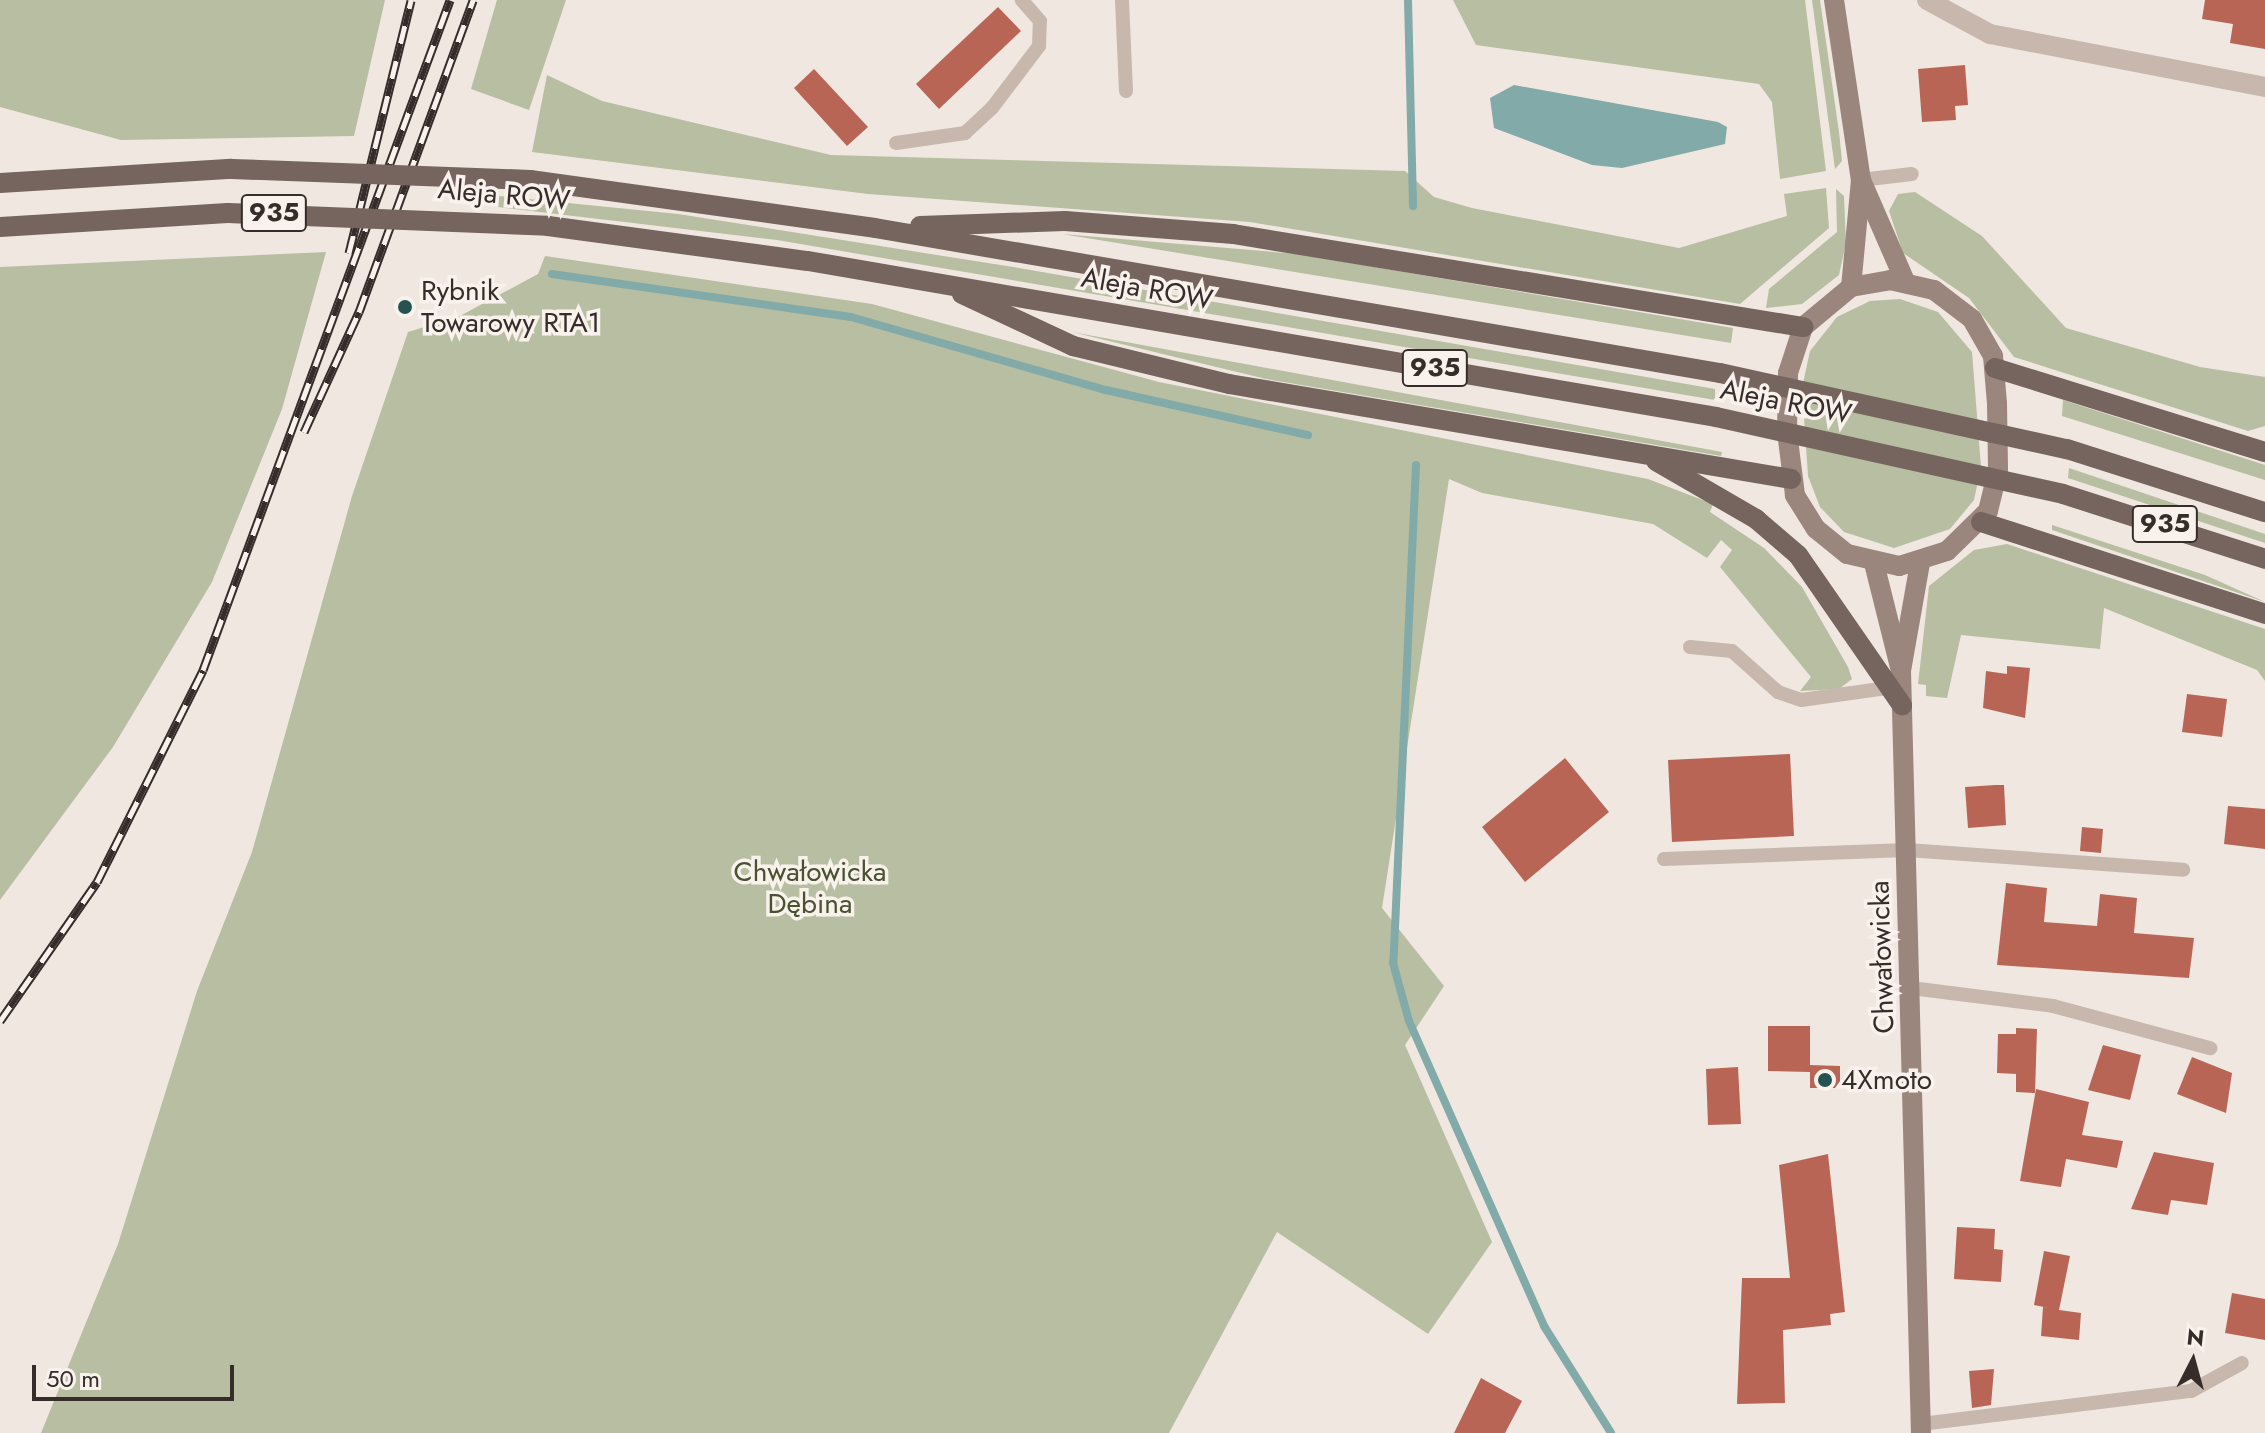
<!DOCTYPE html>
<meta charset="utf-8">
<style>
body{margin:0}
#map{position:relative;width:2265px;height:1433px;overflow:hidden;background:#f0e7e0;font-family:Jost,sans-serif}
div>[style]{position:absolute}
.green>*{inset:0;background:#b7bea1}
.water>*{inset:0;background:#82aaa8}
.stream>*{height:8px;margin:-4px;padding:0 4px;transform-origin:4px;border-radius:4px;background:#82aaa8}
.building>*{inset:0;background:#b86556}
.service>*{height:14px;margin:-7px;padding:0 7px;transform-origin:7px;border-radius:7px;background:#c7b7ad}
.minor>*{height:20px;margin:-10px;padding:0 10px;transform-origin:10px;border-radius:10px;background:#c7b7ad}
.secondary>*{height:20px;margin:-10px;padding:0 10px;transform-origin:10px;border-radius:10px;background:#9b867e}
.primary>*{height:20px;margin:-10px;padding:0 10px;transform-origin:10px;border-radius:10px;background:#76645e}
.rail>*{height:9px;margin-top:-4.5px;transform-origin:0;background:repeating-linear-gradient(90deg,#f8f1ec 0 18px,#362d2b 0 36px);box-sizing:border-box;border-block:2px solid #362d2b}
.primary-bridge>*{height:20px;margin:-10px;padding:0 10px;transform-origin:10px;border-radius:10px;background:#76645e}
.dots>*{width:22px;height:22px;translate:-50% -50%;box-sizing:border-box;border:4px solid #f8f1ec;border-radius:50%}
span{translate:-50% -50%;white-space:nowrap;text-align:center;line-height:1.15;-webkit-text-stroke:7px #f8f1ec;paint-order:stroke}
.shield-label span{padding:2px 6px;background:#f8f1ec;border:2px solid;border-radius:6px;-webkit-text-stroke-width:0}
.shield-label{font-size:26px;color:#362d2b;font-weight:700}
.street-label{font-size:28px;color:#362d2b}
.poi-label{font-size:28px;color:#362d2b}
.left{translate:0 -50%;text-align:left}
.park-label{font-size:28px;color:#485231}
.north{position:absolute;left:2153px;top:1321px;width:80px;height:80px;-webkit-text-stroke:6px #f8f1ec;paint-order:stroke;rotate:6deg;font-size:22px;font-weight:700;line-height:32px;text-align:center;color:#362d2b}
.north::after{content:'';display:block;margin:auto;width:28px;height:36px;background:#362d2b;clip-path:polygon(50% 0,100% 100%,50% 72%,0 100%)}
.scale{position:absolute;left:32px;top:1365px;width:202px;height:36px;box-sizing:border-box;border:4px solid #362d2b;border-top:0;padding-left:10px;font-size:24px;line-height:28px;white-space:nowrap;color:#362d2b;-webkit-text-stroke:6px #f8f1ec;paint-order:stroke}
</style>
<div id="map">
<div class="green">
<i style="clip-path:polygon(0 0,385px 0,354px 136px,121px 140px,0 107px)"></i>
<i style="clip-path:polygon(497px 0,566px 0,529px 110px,471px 89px)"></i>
<i style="clip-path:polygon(1453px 0,1805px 0,1826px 171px,1780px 179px,1772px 102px,1759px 84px,1476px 45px)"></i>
<i style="clip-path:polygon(1812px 0,1820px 0,1839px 132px,1842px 161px,1835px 169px)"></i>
<i style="clip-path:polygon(547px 75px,602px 101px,831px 155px,1405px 171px,1434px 197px,1472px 208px,1679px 248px,1787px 216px,1784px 194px,1826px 188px,1829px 228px,1740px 304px,1250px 222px,868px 194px,532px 152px)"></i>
<i style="clip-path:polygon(1836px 189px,1844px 196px,1846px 243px,1839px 275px,1802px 304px,1766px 308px,1769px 289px,1837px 232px)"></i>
<i style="clip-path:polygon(1915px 192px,1982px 236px,2066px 328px,2200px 367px,2265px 377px,2265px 426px,2248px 431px,2014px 357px,1969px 298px,1903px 253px,1889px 211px,1898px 194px)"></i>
<i style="clip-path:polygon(499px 196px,678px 214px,1019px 268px,1715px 389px,1715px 400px,777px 240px,498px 207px)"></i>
<i style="clip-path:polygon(1062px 234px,1298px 254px,1733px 328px,1731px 343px)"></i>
<i style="clip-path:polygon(326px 252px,282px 409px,212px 582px,113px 747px,0 900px,0 267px)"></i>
<i style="clip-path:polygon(545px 256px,872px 304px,1159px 382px,1648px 479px,1713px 504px,1710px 512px,1764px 548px,1802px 587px,1848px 667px,1852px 679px,1839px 689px,1800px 691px,1811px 677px,1720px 567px,1732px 550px,1721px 540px,1707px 558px,1653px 524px,1482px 493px,1449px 479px,1382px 908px,1444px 986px,1405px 1045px,1492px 1242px,1428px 1334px,1277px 1232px,1169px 1433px,41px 1433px,118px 1244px,197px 991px,252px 852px,352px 496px,408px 332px,460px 316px,538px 274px)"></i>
<i style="clip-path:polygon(1900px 299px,1938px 312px,1972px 352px,1981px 467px,1974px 500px,1950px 529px,1894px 548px,1844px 532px,1820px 507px,1808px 476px,1802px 388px,1810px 351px,1837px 317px,1870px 301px)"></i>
<i style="clip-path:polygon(1072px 332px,1722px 452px,1721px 456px,1266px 379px)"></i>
<i style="clip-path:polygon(2063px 400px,2265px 465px,2265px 480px,2062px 416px)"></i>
<i style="clip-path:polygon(2069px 468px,2265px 534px,2265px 543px,2068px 478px)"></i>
<i style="clip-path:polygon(2052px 525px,2205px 575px,2265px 602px,2052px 530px)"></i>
<i style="clip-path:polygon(2007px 544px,2265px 629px,2265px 681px,2257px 670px,2104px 608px,2100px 649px,1961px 635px,1947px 698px,1926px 696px,1926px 685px,1918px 684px,1929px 586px,1974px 550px)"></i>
</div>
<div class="water">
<i style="clip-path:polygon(1514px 85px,1718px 122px,1727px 127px,1725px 144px,1622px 168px,1592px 165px,1494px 128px,1490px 98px)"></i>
</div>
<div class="stream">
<i style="left:1408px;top:0;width:206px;rotate:88.6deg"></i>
<i style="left:552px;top:274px;width:302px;rotate:8.2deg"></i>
<i style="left:851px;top:317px;width:265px;rotate:16deg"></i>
<i style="left:1106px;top:390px;width:207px;rotate:12.6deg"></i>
<i style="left:1416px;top:465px;width:499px;rotate:92.6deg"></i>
<i style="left:1393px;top:963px;width:60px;rotate:74.6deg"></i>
<i style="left:1409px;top:1021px;width:334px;rotate:66.1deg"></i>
<i style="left:1544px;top:1326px;width:126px;rotate:57.9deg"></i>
</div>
<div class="building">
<i style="clip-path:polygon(2205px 0,2265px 0,2265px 49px,2230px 43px,2233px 24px,2202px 19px)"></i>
<i style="clip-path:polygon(998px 7px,1021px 31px,939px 109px,916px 84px)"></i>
<i style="clip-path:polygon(1965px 65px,1968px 105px,1955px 106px,1956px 120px,1922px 122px,1918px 69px)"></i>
<i style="clip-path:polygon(814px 69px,868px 127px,847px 146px,794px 88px)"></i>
<i style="clip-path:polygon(2007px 666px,2030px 668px,2025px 718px,1983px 708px,1986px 671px,2007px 674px)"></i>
<i style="clip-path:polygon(2187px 694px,2227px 699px,2222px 737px,2182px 732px)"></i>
<i style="clip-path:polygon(1790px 754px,1794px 836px,1672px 842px,1668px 760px)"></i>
<i style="clip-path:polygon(1565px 758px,1609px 812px,1525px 882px,1482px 827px)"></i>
<i style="clip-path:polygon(1995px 785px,2004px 785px,2006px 825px,1968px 828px,1965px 787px)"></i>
<i style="clip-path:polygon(2228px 806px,2265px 809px,2265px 849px,2224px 844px)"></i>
<i style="clip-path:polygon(2082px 827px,2103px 829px,2101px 853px,2080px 851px)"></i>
<i style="clip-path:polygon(2006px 883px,2047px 888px,2044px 922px,2097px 926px,2100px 894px,2137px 898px,2134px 933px,2194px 938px,2189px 978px,1997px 965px)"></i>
<i style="clip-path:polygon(1768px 1026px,1810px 1026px,1810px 1065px,1840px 1066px,1840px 1088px,1810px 1088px,1810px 1072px,1768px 1071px)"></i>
<i style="clip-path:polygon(2016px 1028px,2037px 1029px,2035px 1093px,2016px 1092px,2016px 1074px,1997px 1073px,1998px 1034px,2016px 1034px)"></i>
<i style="clip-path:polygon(2103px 1045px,2141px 1055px,2130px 1100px,2088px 1090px)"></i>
<i style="clip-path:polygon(2192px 1057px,2232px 1073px,2226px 1113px,2177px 1094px)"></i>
<i style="clip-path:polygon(1738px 1067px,1741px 1124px,1708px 1125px,1706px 1069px)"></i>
<i style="clip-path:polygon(2036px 1089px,2089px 1102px,2082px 1135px,2123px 1141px,2117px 1168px,2066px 1159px,2061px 1187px,2020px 1181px)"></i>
<i style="clip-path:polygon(2154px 1152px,2214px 1163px,2207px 1205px,2171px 1200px,2168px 1215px,2131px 1209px)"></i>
<i style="clip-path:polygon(1828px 1154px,1845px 1312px,1830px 1314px,1831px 1325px,1783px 1330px,1785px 1403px,1737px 1404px,1742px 1278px,1790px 1278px,1779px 1165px)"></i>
<i style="clip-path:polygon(1957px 1227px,1995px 1229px,1994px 1249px,2003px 1250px,2001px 1282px,1954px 1279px)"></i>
<i style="clip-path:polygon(2044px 1251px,2070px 1256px,2059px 1310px,2081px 1313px,2079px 1340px,2041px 1336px,2043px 1307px,2049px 1308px,2034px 1305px)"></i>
<i style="clip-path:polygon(2232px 1293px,2265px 1299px,2265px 1340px,2225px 1333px)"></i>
<i style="clip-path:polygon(1994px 1369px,1991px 1405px,1972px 1408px,1969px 1371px)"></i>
<i style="clip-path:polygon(1481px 1378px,1522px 1401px,1505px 1433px,1454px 1433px)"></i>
</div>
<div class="service">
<i style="left:1122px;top:0;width:91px;rotate:87.5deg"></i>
<i style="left:896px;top:143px;width:70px;rotate:-8.2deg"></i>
<i style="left:965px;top:133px;width:37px;rotate:-43deg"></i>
<i style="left:992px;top:108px;width:78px;rotate:-52.8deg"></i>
<i style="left:1039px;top:46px;width:25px;rotate:-88deg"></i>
<i style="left:1040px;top:21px;width:28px;rotate:-131deg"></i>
<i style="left:1861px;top:180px;width:51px;rotate:-6.7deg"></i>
<i style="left:1690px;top:647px;width:42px;rotate:5.4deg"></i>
<i style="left:1732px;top:651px;width:62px;rotate:41.7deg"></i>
<i style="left:1778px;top:692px;width:24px;rotate:19deg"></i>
<i style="left:1801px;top:700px;width:88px;rotate:-7.9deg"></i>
<i style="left:1664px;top:859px;width:243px;rotate:-2.1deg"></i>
<i style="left:1907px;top:850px;width:277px;rotate:4.1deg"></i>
<i style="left:1911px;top:988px;width:143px;rotate:7.2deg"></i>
<i style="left:2053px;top:1006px;width:163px;rotate:15deg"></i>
<i style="left:1921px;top:1424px;width:272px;rotate:-7deg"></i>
<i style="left:2191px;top:1391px;width:58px;rotate:-28.8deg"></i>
</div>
<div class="minor">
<i style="left:1927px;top:0;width:72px;rotate:28.4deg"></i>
<i style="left:1990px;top:34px;width:280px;rotate:10.9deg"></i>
</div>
<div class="secondary">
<i style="left:1834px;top:0;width:182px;rotate:81.5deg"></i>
<i style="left:1861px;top:180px;width:107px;rotate:95.3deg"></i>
<i style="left:1861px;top:180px;width:110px;rotate:66.5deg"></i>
<i style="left:1890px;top:280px;width:45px;rotate:12.8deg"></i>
<i style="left:1934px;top:290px;width:48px;rotate:37.3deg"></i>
<i style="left:1972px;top:319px;width:43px;rotate:60.4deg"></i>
<i style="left:1993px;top:356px;width:48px;rotate:85.2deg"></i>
<i style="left:1997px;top:404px;width:66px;rotate:89.1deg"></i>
<i style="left:1998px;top:470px;width:42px;rotate:103.7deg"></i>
<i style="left:1988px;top:511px;width:57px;rotate:135.7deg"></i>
<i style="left:1947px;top:551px;width:50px;rotate:162.6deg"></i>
<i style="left:1899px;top:566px;width:53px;rotate:-167deg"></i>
<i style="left:1847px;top:554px;width:40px;rotate:-141deg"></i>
<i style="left:1816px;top:529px;width:40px;rotate:-122deg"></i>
<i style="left:1795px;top:495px;width:64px;rotate:-97.2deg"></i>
<i style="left:1787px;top:432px;width:59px;rotate:-89deg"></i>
<i style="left:1788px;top:373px;width:48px;rotate:-71.9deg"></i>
<i style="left:1803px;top:327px;width:62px;rotate:-39.8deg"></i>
<i style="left:1851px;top:287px;width:40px;rotate:-10deg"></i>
<i style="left:1874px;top:563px;width:111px;rotate:76deg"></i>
<i style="left:1920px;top:563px;width:110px;rotate:100deg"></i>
<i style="left:1901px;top:671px;width:762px;rotate:88.5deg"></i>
</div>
<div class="primary">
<i style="left:530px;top:180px;width:348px;rotate:7.9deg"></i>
<i style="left:875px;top:228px;width:857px;rotate:9.74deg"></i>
<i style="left:548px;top:226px;width:262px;rotate:7.7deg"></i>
<i style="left:808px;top:261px;width:921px;rotate:9.75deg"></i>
<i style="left:920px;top:226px;width:145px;rotate:-2deg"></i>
<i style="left:1065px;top:221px;width:169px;rotate:4.4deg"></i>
<i style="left:1233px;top:234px;width:578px;rotate:9.27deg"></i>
<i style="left:962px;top:294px;width:123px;rotate:25.1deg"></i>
<i style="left:1073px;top:346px;width:161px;rotate:13.7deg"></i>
<i style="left:1229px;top:384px;width:570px;rotate:9.59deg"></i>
<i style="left:1995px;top:368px;width:283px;rotate:17.3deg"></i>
<i style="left:2067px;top:449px;width:208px;rotate:17.7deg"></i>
<i style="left:1656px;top:461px;width:116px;rotate:30.1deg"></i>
<i style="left:1756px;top:519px;width:55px;rotate:40.6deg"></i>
<i style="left:1798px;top:555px;width:183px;rotate:55.3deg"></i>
<i style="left:2063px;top:494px;width:212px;rotate:17.8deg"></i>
<i style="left:1981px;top:522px;width:299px;rotate:17.9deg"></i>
</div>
<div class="rail">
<i style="left:349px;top:253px;width:260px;rotate:-76.2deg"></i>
<i style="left:304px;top:432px;width:132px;rotate:-65.4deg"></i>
<i style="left:359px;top:312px;width:332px;rotate:-69.9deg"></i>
<i style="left:0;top:1021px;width:169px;rotate:-55.1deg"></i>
<i style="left:97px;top:882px;width:237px;rotate:-63.4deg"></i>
<i style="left:203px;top:670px;width:714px;rotate:-69.76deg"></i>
</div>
<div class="primary-bridge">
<i style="left:0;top:183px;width:232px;rotate:-3.5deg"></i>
<i style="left:232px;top:169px;width:298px;rotate:2.1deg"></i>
<i style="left:0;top:227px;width:228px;rotate:-3.5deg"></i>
<i style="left:228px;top:213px;width:320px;rotate:2.3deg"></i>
<i style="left:1720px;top:373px;width:355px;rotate:12.4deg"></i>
<i style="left:1716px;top:417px;width:355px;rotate:12.5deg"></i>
</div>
<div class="dots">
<i style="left:405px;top:307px;background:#255352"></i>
<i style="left:1825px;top:1080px;background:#255352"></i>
</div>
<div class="shield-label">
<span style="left:274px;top:213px">935</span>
<span style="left:1435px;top:368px">935</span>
<span style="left:2165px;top:524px">935</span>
</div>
<div class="street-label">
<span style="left:504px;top:195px;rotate:5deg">Aleja ROW</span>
<span style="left:1147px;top:289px;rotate:10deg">Aleja ROW</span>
<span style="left:1786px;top:402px;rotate:11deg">Aleja ROW</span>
<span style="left:1882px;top:957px;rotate:-92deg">Chwałowicka</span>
</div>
<div class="poi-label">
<span class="left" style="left:421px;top:307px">Rybnik<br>Towarowy RTA1</span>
<span class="left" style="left:1841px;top:1080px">4Xmoto</span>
</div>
<div class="park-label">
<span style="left:810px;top:888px">Chwałowicka<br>Dębina</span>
</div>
<div class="north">N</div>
<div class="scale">50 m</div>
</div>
